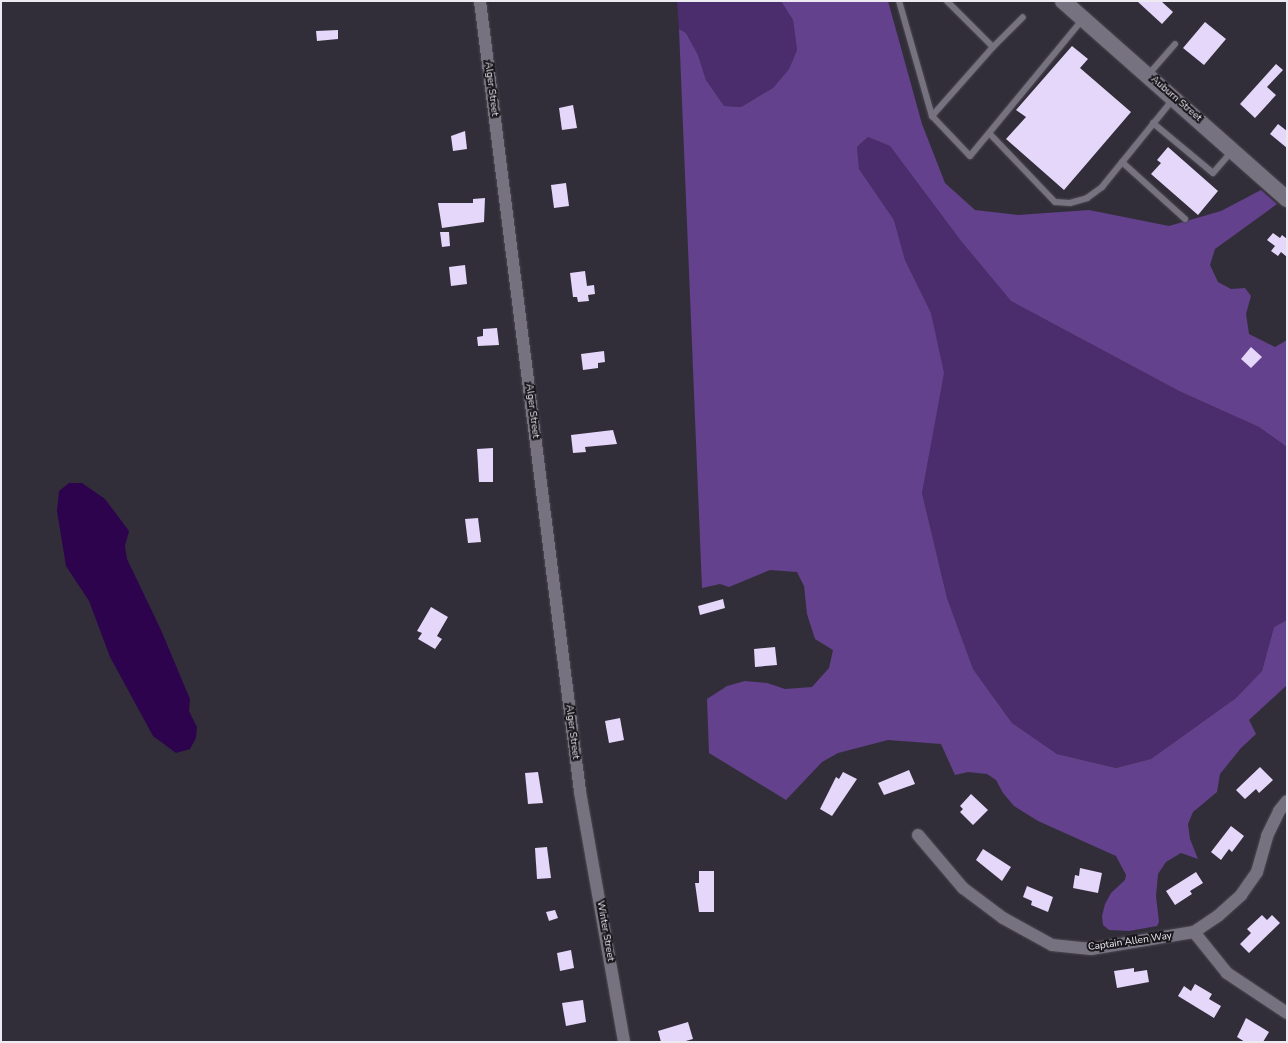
<!DOCTYPE html>
<style>
body{margin:0}
#map{position:relative;width:1288px;height:1043px;overflow:hidden;background:#322e39;font-family:"Nunito Sans",sans-serif}
div>[style]{position:absolute}
.green>*{inset:0;background:#4b2d6d}
.forest>*{inset:0;background:#63418c}
.water>*{inset:0;background:#2d034e}
.building>*{inset:0;background:#e4d7f9}
.roads{filter:drop-shadow(0 0 1px #4d4952) drop-shadow(0 0 1px #4d4952)}
.lane>*{height:6px;margin:-3px;padding:0 3px;transform-origin:3px;border-radius:3px;background:#777280}
.street>*{height:12px;margin:-6px;padding:0 6px;transform-origin:6px;border-radius:6px;background:#777280}
.secondary>*{height:16px;margin:-8px;padding:0 8px;transform-origin:8px;border-radius:8px;background:#777280}
span{translate:-50% -50%;white-space:nowrap;text-align:center;line-height:1.15;-webkit-text-stroke:4px #19171c;paint-order:stroke}
.street-label{font-size:10px;color:#edeaf2}
.frame{position:absolute;inset:0;border:2px solid #edeaf2;pointer-events:none}
</style>
<div id="map">
<div class="green">
<i style="clip-path:polygon(677px 1px,781px 1px,793px 20px,797px 50px,789px 69px,773px 88px,741px 107px,724px 106px,706px 80px,698px 55px,686px 33px,679px 29px)"></i>
<i style="clip-path:polygon(868px 137px,890px 146px,961px 241px,1011px 301px,1179px 391px,1259px 427px,1287px 447px,1287px 620px,1274px 627px,1262px 671px,1236px 698px,1151px 759px,1116px 768px,1057px 754px,1012px 723px,973px 669px,947px 598px,922px 493px,943px 373px,931px 313px,905px 260px,894px 220px,859px 169px,857px 147px)"></i>
</div>
<div class="forest">
<i style="clip-path:polygon(781px 1px,888px 1px,922px 124px,945px 183px,975px 210px,1018px 215px,1089px 210px,1169px 226px,1221px 211px,1261px 190px,1277px 204px,1215px 249px,1210px 265px,1218px 282px,1231px 289px,1245px 288px,1251px 296px,1246px 314px,1249px 334px,1275px 347px,1287px 340px,1287px 447px,1259px 427px,1179px 391px,1011px 301px,961px 241px,890px 146px,868px 137px,857px 147px,859px 169px,894px 220px,905px 260px,931px 313px,944px 373px,922px 493px,947px 598px,973px 669px,1012px 723px,1057px 754px,1116px 768px,1151px 759px,1236px 698px,1262px 671px,1274px 627px,1287px 620px,1287px 685px,1249px 720px,1256px 734px,1241px 748px,1220px 774px,1217px 792px,1193px 812px,1188px 824px,1190px 839px,1198px 859px,1181px 853px,1166px 862px,1158px 874px,1156px 896px,1159px 922px,1157px 926px,1129px 931px,1109px 930px,1103px 925px,1102px 916px,1105px 904px,1111px 893px,1125px 880px,1126px 875px,1116px 856px,1038px 821px,1014px 806px,1003px 793px,996px 780px,987px 774px,968px 772px,955px 775px,941px 744px,888px 740px,838px 753px,822px 762px,786px 800px,709px 753px,707px 699px,727px 686px,745px 681px,767px 683px,785px 689px,812px 687px,829px 668px,833px 650px,815px 639px,807px 614px,804px 586px,797px 572px,770px 570px,729px 587px,720px 584px,702px 588px,679px 29px,686px 33px,698px 55px,706px 80px,724px 106px,741px 107px,773px 88px,789px 69px,797px 50px,793px 20px)"></i>
</div>
<div class="water">
<i style="clip-path:polygon(69px 483px,82px 483px,105px 499px,129px 531px,125px 546px,127px 559px,161px 630px,190px 699px,189px 711px,197px 727px,196px 738px,190px 749px,176px 753px,153px 736px,110px 657px,89px 601px,66px 566px,57px 511px,59px 491px)"></i>
</div>
<div class="building">
<i style="clip-path:polygon(1137px 1px,1161px 1px,1173px 12px,1162px 24px)"></i>
<i style="clip-path:polygon(1205px 22px,1226px 39px,1204px 65px,1183px 48px)"></i>
<i style="clip-path:polygon(338px 30px,338px 39px,317px 41px,316px 31px)"></i>
<i style="clip-path:polygon(1072px 46px,1088px 59px,1080px 68px,1131px 112px,1064px 190px,1006px 139px,1026px 117px,1016px 110px)"></i>
<i style="clip-path:polygon(1276px 64px,1283px 70px,1267px 87px,1276px 95px,1255px 118px,1240px 104px)"></i>
<i style="clip-path:polygon(573px 105px,577px 128px,562px 130px,559px 108px)"></i>
<i style="clip-path:polygon(1278px 124px,1287px 131px,1287px 148px,1270px 134px)"></i>
<i style="clip-path:polygon(465px 131px,467px 149px,453px 151px,451px 136px)"></i>
<i style="clip-path:polygon(1168px 147px,1218px 191px,1198px 215px,1151px 174px,1161px 163px,1157px 160px)"></i>
<i style="clip-path:polygon(566px 183px,569px 206px,554px 208px,551px 185px)"></i>
<i style="clip-path:polygon(485px 198px,484px 222px,442px 228px,438px 203px,473px 203px,473px 199px)"></i>
<i style="clip-path:polygon(440px 232px,449px 232px,450px 246px,442px 247px)"></i>
<i style="clip-path:polygon(1273px 233px,1280px 238px,1282px 235px,1287px 239px,1287px 257px,1281px 252px,1278px 256px,1271px 251px,1275px 246px,1267px 240px)"></i>
<i style="clip-path:polygon(465px 265px,467px 284px,451px 286px,449px 267px)"></i>
<i style="clip-path:polygon(585px 271px,587px 286px,594px 285px,595px 294px,588px 295px,589px 301px,578px 302px,577px 297px,573px 297px,570px 273px)"></i>
<i style="clip-path:polygon(497px 328px,499px 345px,478px 346px,477px 337px,483px 336px,483px 329px)"></i>
<i style="clip-path:polygon(1251px 347px,1262px 357px,1251px 368px,1241px 359px)"></i>
<i style="clip-path:polygon(604px 351px,605px 362px,598px 363px,598px 368px,583px 370px,581px 354px)"></i>
<i style="clip-path:polygon(613px 430px,617px 444px,585px 447px,586px 452px,573px 453px,571px 435px)"></i>
<i style="clip-path:polygon(493px 448px,493px 482px,479px 482px,477px 449px)"></i>
<i style="clip-path:polygon(478px 518px,481px 542px,468px 543px,465px 519px)"></i>
<i style="clip-path:polygon(723px 599px,725px 608px,700px 615px,698px 606px)"></i>
<i style="clip-path:polygon(431px 607px,448px 617px,437px 636px,442px 639px,435px 649px,418px 639px,422px 633px,417px 631px)"></i>
<i style="clip-path:polygon(775px 647px,777px 665px,755px 667px,754px 649px)"></i>
<i style="clip-path:polygon(620px 718px,624px 740px,609px 743px,605px 721px)"></i>
<i style="clip-path:polygon(1260px 767px,1273px 780px,1259px 793px,1256px 789px,1245px 799px,1236px 790px)"></i>
<i style="clip-path:polygon(909px 770px,915px 784px,884px 795px,878px 783px)"></i>
<i style="clip-path:polygon(538px 772px,543px 803px,528px 804px,525px 773px)"></i>
<i style="clip-path:polygon(843px 772px,857px 779px,832px 816px,820px 809px,836px 777px,839px 779px)"></i>
<i style="clip-path:polygon(971px 794px,988px 810px,973px 825px,960px 812px,963px 809px,960px 806px)"></i>
<i style="clip-path:polygon(1231px 826px,1244px 836px,1232px 852px,1229px 849px,1221px 860px,1211px 852px)"></i>
<i style="clip-path:polygon(547px 847px,551px 878px,537px 879px,535px 848px)"></i>
<i style="clip-path:polygon(983px 849px,1011px 867px,1002px 881px,976px 860px)"></i>
<i style="clip-path:polygon(1080px 868px,1102px 873px,1098px 893px,1073px 888px,1075px 875px,1079px 876px)"></i>
<i style="clip-path:polygon(699px 871px,714px 871px,714px 912px,699px 912px,695px 883px,699px 883px)"></i>
<i style="clip-path:polygon(1196px 872px,1203px 883px,1190px 891px,1192px 894px,1175px 905px,1166px 891px)"></i>
<i style="clip-path:polygon(1027px 886px,1053px 897px,1048px 912px,1031px 905px,1032px 901px,1023px 897px)"></i>
<i style="clip-path:polygon(555px 910px,558px 918px,549px 921px,546px 912px)"></i>
<i style="clip-path:polygon(1262px 915px,1267px 920px,1272px 915px,1280px 923px,1249px 953px,1240px 944px,1251px 933px,1247px 929px)"></i>
<i style="clip-path:polygon(571px 950px,574px 968px,560px 971px,557px 953px)"></i>
<i style="clip-path:polygon(1134px 968px,1134px 972px,1147px 970px,1149px 982px,1117px 988px,1114px 971px)"></i>
<i style="clip-path:polygon(1195px 984px,1212px 994px,1209px 999px,1221px 1006px,1214px 1018px,1178px 996px,1184px 986px,1191px 991px)"></i>
<i style="clip-path:polygon(583px 1000px,586px 1022px,566px 1026px,562px 1003px)"></i>
<i style="clip-path:polygon(1246px 1018px,1269px 1032px,1263px 1042px,1245px 1042px,1237px 1037px)"></i>
<i style="clip-path:polygon(688px 1022px,693px 1039px,682px 1042px,661px 1042px,658px 1031px)"></i>
</div>
<div class="roads">
<div class="lane">
<i style="left:899px;top:1px;width:120px;rotate:74deg"></i>
<i style="left:932px;top:116px;width:55px;rotate:46.5deg"></i>
<i style="left:970px;top:156px;width:178px;rotate:-50.5deg"></i>
<i style="left:993px;top:47px;width:42px;rotate:-45deg"></i>
<i style="left:1148px;top:75px;width:41px;rotate:-48.9deg"></i>
<i style="left:932px;top:116px;width:92px;rotate:-48.5deg"></i>
<i style="left:993px;top:47px;width:65px;rotate:-135deg"></i>
<i style="left:1153px;top:123px;width:78px;rotate:39.8deg"></i>
<i style="left:1213px;top:173px;width:28px;rotate:-49deg"></i>
<i style="left:990px;top:134px;width:94px;rotate:46.3deg"></i>
<i style="left:1055px;top:202px;width:15px;rotate:4deg"></i>
<i style="left:1070px;top:203px;width:18px;rotate:-16deg"></i>
<i style="left:1087px;top:198px;width:19px;rotate:-36deg"></i>
<i style="left:1102px;top:187px;width:114px;rotate:-51deg"></i>
<i style="left:1122px;top:162px;width:85px;rotate:42.1deg"></i>
</div>
<div class="street">
<i style="left:480px;top:1px;width:797px;rotate:82.79deg"></i>
<i style="left:580px;top:792px;width:254px;rotate:80deg"></i>
<i style="left:918px;top:835px;width:70px;rotate:49.7deg"></i>
<i style="left:963px;top:888px;width:50px;rotate:36.9deg"></i>
<i style="left:1003px;top:918px;width:56px;rotate:28.9deg"></i>
<i style="left:1052px;top:945px;width:39px;rotate:6deg"></i>
<i style="left:1091px;top:949px;width:104px;rotate:-9.4deg"></i>
<i style="left:1194px;top:932px;width:30px;rotate:-34deg"></i>
<i style="left:1219px;top:915px;width:30px;rotate:-42deg"></i>
<i style="left:1241px;top:895px;width:28px;rotate:-55deg"></i>
<i style="left:1257px;top:872px;width:37px;rotate:-74deg"></i>
<i style="left:1267px;top:836px;width:28px;rotate:-64deg"></i>
<i style="left:1279px;top:811px;width:13px;rotate:-51deg"></i>
<i style="left:1194px;top:932px;width:53px;rotate:51.2deg"></i>
<i style="left:1227px;top:973px;width:72px;rotate:33.7deg"></i>
</div>
<div class="secondary">
<i style="left:1063px;top:1px;width:299px;rotate:41.5deg"></i>
</div>
</div>
<div class="street-label">
<span style="left:491px;top:89px;rotate:83deg">Alger Street</span>
<span style="left:1176px;top:99px;rotate:41deg">Auburn Street</span>
<span style="left:532px;top:411px;rotate:83deg">Alger Street</span>
<span style="left:572px;top:732px;rotate:83deg">Alger Street</span>
<span style="left:605px;top:931px;rotate:80deg">Winter Street</span>
<span style="left:1130px;top:942px;rotate:-8deg">Captain Allen Way</span>
</div>
<div class="frame"></div>
</div>
